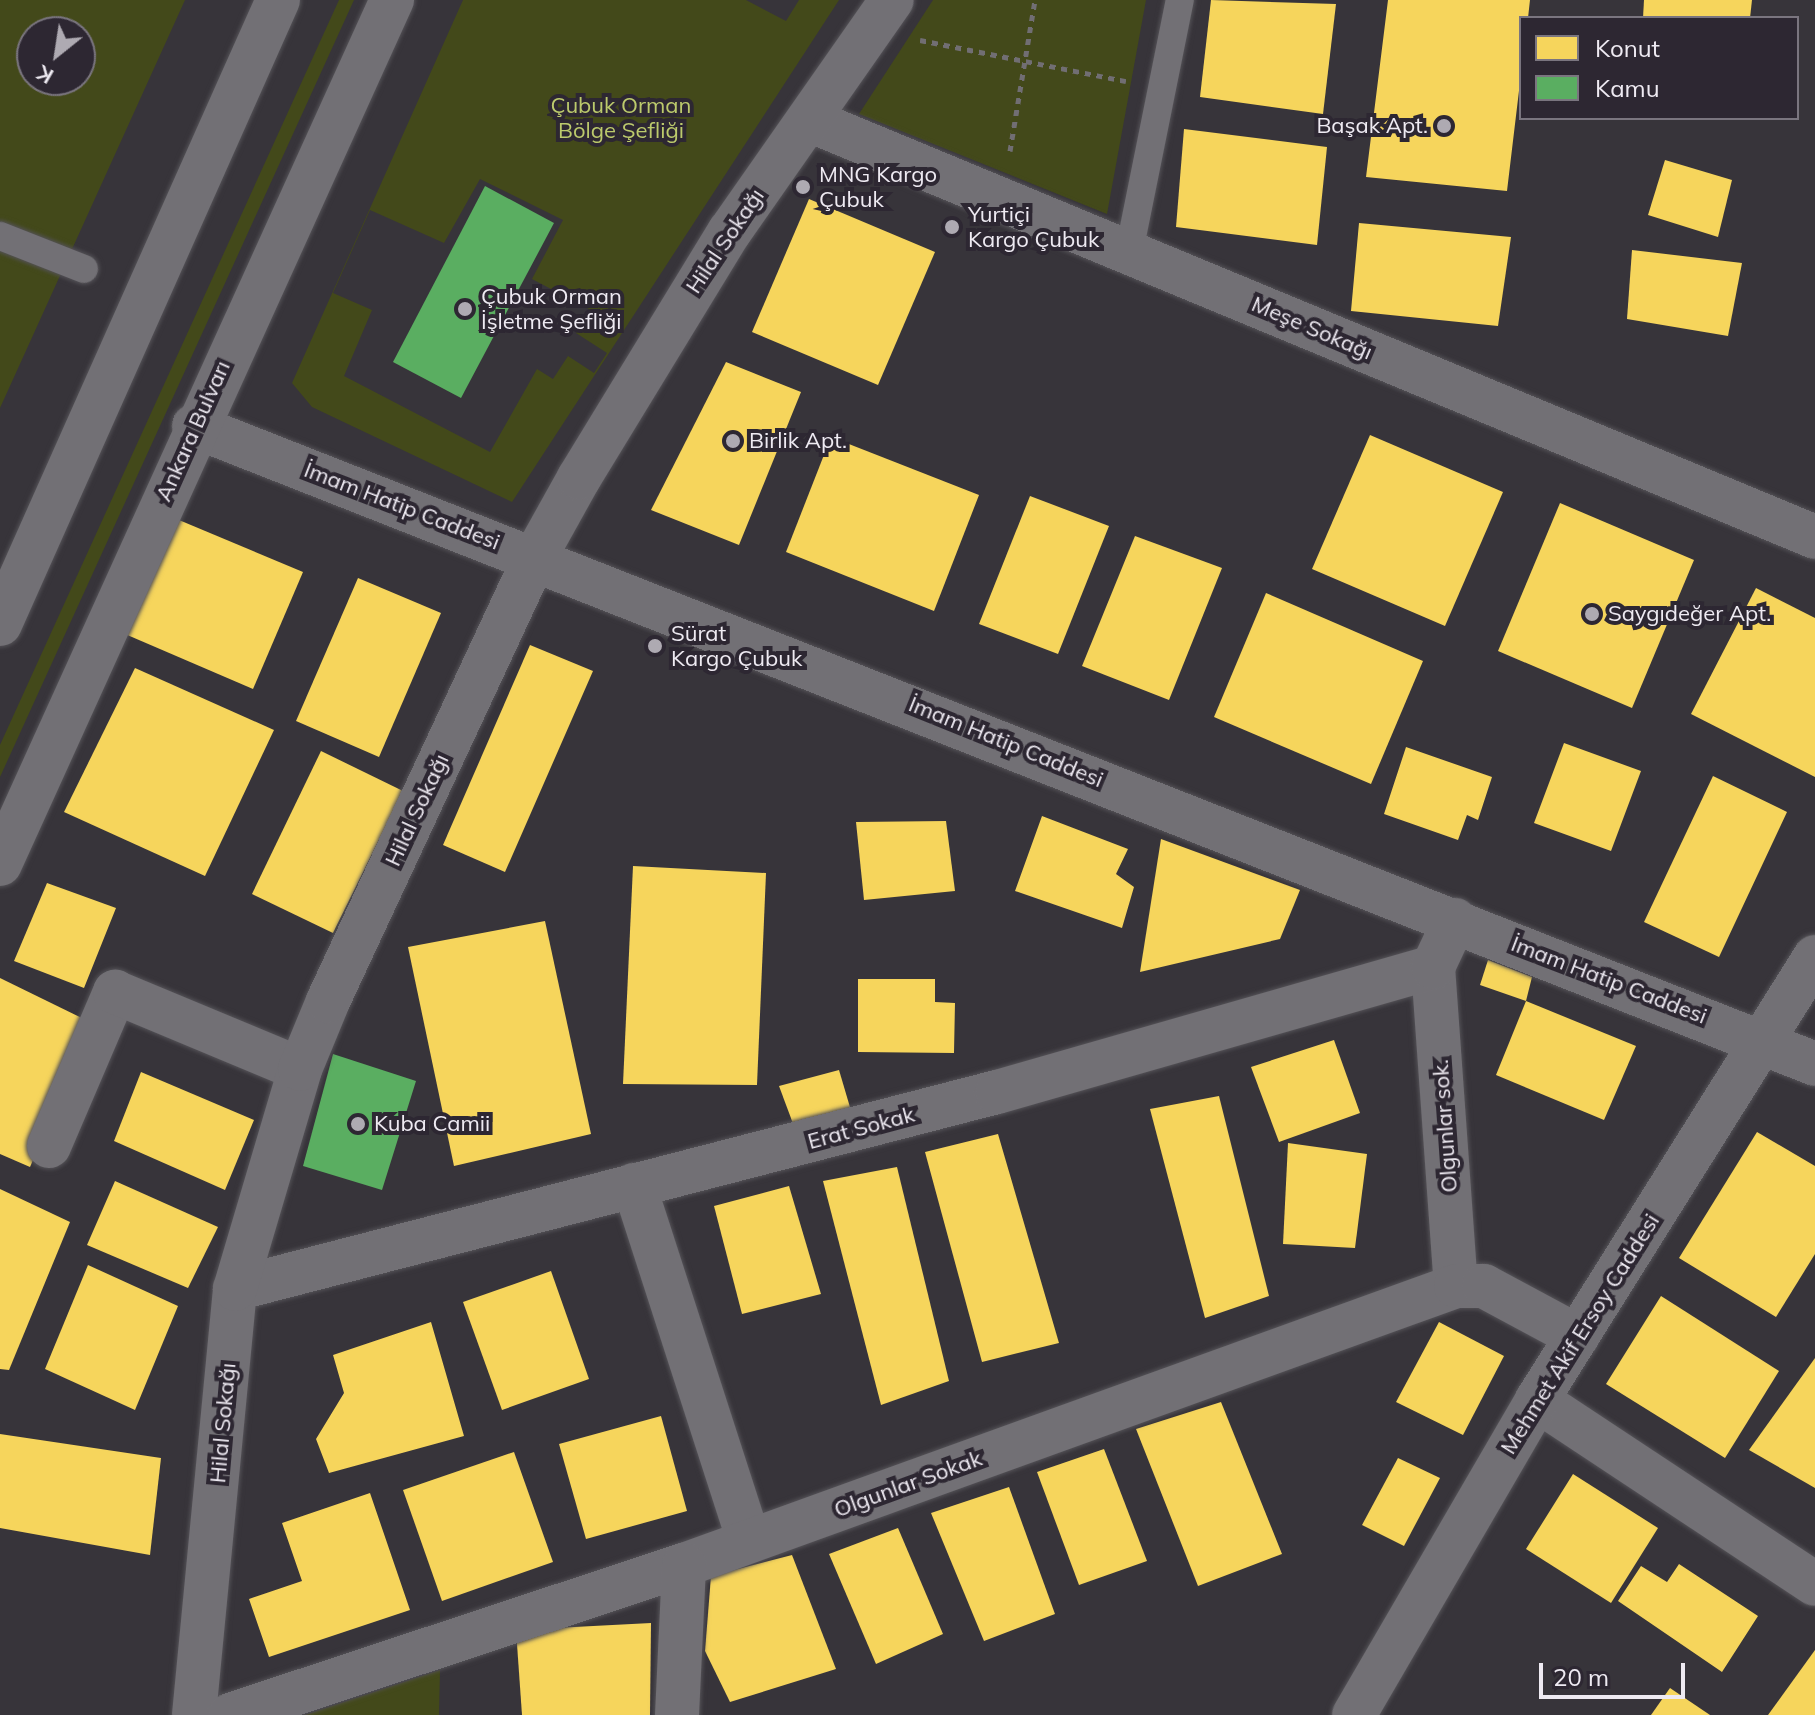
<!DOCTYPE html>
<meta charset="utf-8">
<style>
body{margin:0}
#map{position:relative;width:1815px;height:1715px;overflow:hidden;background:#37343a;font-family:Mulish,sans-serif}
div>[style]{position:absolute}
.green>*{inset:0;background:#43491a}
.homes>*{inset:0;background:#f6d55c}
.public>*{inset:0;background:#5aae61}
.path>*{height:5px;margin-top:-2.5px;transform-origin:0;background:repeating-linear-gradient(90deg,#716e73 0 6px,transparent 0 12px)}
.roads{filter:drop-shadow(0 0 2px #545257) drop-shadow(0 0 2px #545257)}
.lane>*{height:28px;margin:-14px;padding:0 14px;transform-origin:14px;border-radius:14px;background:#727075}
.street>*{height:44px;margin:-22px;padding:0 22px;transform-origin:22px;border-radius:22px;background:#727075}
.secondary>*{height:44px;margin:-22px;padding:0 22px;transform-origin:22px;border-radius:22px;background:#727075}
.dots>*{width:22px;height:22px;translate:-50% -50%;box-sizing:border-box;border:4px solid #2d2732;border-radius:50%}
span{translate:-50% -50%;white-space:nowrap;text-align:center;line-height:1.15;-webkit-text-stroke:8px #2d2732;paint-order:stroke}
.park-label{font-size:22px;color:#bcca6c}
.poi-label{font-size:22px;color:#eeeaf2}
.right{translate:-100% -50%;text-align:right}
.left{translate:0 -50%;text-align:left}
.street-label{font-size:22px;color:#eeeaf2}
.legend{position:absolute;left:1519px;top:16px;width:280px;height:104px;box-sizing:border-box;background:#2d2732;border:2px solid #7a757f;margin:0;padding:10px 14px;list-style:none;font-size:24px;color:#eeeaf2}
.legend li{display:flex;align-items:center;gap:16px;height:40px}
.legend b{width:40px;border:2px solid #7a757f}
.north{position:absolute;left:16px;top:16px;width:80px;height:80px;box-sizing:border-box;background:#2d2732;border:2px solid #7a757f;border-radius:50%;rotate:210deg;font-size:22px;font-weight:700;line-height:32px;text-align:center;color:#eeeaf2}
.north::after{content:'';display:block;margin:auto;width:28px;height:36px;background:#aeaab2;clip-path:polygon(50% 0,100% 100%,50% 72%,0 100%)}
.scale{position:absolute;left:1539px;top:1663px;width:146px;height:36px;box-sizing:border-box;border:4px solid #eeeaf2;border-top:0;padding-left:10px;font-size:24px;line-height:28px;white-space:nowrap;color:#eeeaf2;-webkit-text-stroke:6px #2d2732;paint-order:stroke}
</style>
<div id="map">
<div class="green">
<i style="clip-path:polygon(evenodd,0 0,185px 0,0 408px,0 0,32px 32px,80px 32px,80px 80px,32px 80px,32px 32px)"></i>
<i style="clip-path:polygon(339px 0,354px 0,0 777px,0 745px)"></i>
<i style="clip-path:polygon(evenodd,463px 0,746px 0,786px 21px,799px 0,839px 0,512px 502px,312px 407px,292px 383px,463px 0,480px 179px,563px 220px,532px 279px,589px 309px,576px 333px,607px 353px,594px 373px,568px 356px,553px 379px,537px 369px,490px 452px,344px 376px,372px 310px,333px 293px,370px 210px,444px 243px,480px 179px)"></i>
<i style="clip-path:polygon(933px 0,1146px 0,1107px 214px,859px 114px)"></i>
<i style="clip-path:polygon(440px 1670px,439px 1715px,305px 1715px)"></i>
</div>
<div class="homes">
<i style="clip-path:polygon(1211px 0,1336px 4px,1323px 114px,1200px 97px)"></i>
<i style="clip-path:polygon(1388px 0,1530px 0,1528px 18px,1521px 18px,1521px 74px,1507px 191px,1366px 177px)"></i>
<i style="clip-path:polygon(1644px 0,1752px 0,1750px 18px,1643px 18px)"></i>
<i style="clip-path:polygon(1184px 129px,1327px 147px,1317px 245px,1176px 227px)"></i>
<i style="clip-path:polygon(1665px 160px,1732px 180px,1718px 237px,1648px 215px)"></i>
<i style="clip-path:polygon(809px 199px,935px 252px,878px 385px,752px 332px)"></i>
<i style="clip-path:polygon(1359px 223px,1511px 237px,1498px 326px,1351px 311px)"></i>
<i style="clip-path:polygon(1632px 250px,1742px 263px,1728px 336px,1627px 319px)"></i>
<i style="clip-path:polygon(726px 362px,801px 392px,739px 545px,651px 510px)"></i>
<i style="clip-path:polygon(1370px 435px,1503px 492px,1445px 626px,1312px 569px)"></i>
<i style="clip-path:polygon(831px 437px,979px 495px,934px 611px,786px 552px)"></i>
<i style="clip-path:polygon(1030px 496px,1109px 526px,1058px 654px,979px 624px)"></i>
<i style="clip-path:polygon(1560px 503px,1694px 560px,1632px 708px,1498px 651px)"></i>
<i style="clip-path:polygon(167px 515px,303px 572px,253px 689px,118px 631px)"></i>
<i style="clip-path:polygon(1135px 536px,1222px 568px,1169px 700px,1082px 666px)"></i>
<i style="clip-path:polygon(358px 578px,441px 613px,379px 757px,296px 721px)"></i>
<i style="clip-path:polygon(1756px 588px,1815px 618px,1815px 777px,1691px 714px)"></i>
<i style="clip-path:polygon(1266px 593px,1423px 661px,1371px 784px,1214px 717px)"></i>
<i style="clip-path:polygon(530px 645px,593px 671px,505px 872px,443px 845px)"></i>
<i style="clip-path:polygon(135px 668px,274px 730px,205px 876px,64px 812px)"></i>
<i style="clip-path:polygon(1564px 743px,1641px 771px,1611px 851px,1534px 823px)"></i>
<i style="clip-path:polygon(1406px 747px,1492px 777px,1478px 820px,1467px 815px,1458px 840px,1384px 814px)"></i>
<i style="clip-path:polygon(321px 751px,403px 791px,333px 933px,252px 894px)"></i>
<i style="clip-path:polygon(1713px 776px,1787px 812px,1719px 957px,1644px 922px)"></i>
<i style="clip-path:polygon(1042px 816px,1128px 849px,1116px 874px,1134px 887px,1122px 928px,1015px 891px)"></i>
<i style="clip-path:polygon(946px 821px,955px 891px,864px 900px,856px 822px)"></i>
<i style="clip-path:polygon(1161px 839px,1300px 890px,1280px 939px,1140px 972px)"></i>
<i style="clip-path:polygon(633px 866px,766px 873px,757px 1085px,623px 1084px)"></i>
<i style="clip-path:polygon(47px 883px,116px 908px,84px 988px,14px 961px)"></i>
<i style="clip-path:polygon(545px 921px,591px 1134px,454px 1166px,408px 947px)"></i>
<i style="clip-path:polygon(1488px 960px,1532px 977px,1526px 1001px,1480px 985px)"></i>
<i style="clip-path:polygon(0 978px,92px 1023px,30px 1167px,0 1154px)"></i>
<i style="clip-path:polygon(858px 979px,935px 979px,935px 1002px,955px 1003px,954px 1053px,858px 1052px)"></i>
<i style="clip-path:polygon(1526px 1001px,1636px 1046px,1604px 1120px,1496px 1075px)"></i>
<i style="clip-path:polygon(1334px 1040px,1360px 1113px,1279px 1142px,1251px 1067px)"></i>
<i style="clip-path:polygon(839px 1070px,852px 1114px,795px 1129px,779px 1086px)"></i>
<i style="clip-path:polygon(141px 1072px,254px 1120px,225px 1190px,114px 1141px)"></i>
<i style="clip-path:polygon(1219px 1096px,1269px 1296px,1205px 1318px,1150px 1109px)"></i>
<i style="clip-path:polygon(1757px 1132px,1815px 1166px,1815px 1254px,1776px 1317px,1679px 1258px)"></i>
<i style="clip-path:polygon(998px 1134px,1059px 1343px,982px 1362px,925px 1152px)"></i>
<i style="clip-path:polygon(1288px 1143px,1367px 1154px,1355px 1248px,1283px 1244px)"></i>
<i style="clip-path:polygon(897px 1167px,949px 1381px,881px 1405px,823px 1181px)"></i>
<i style="clip-path:polygon(115px 1181px,218px 1227px,188px 1288px,87px 1245px)"></i>
<i style="clip-path:polygon(789px 1186px,821px 1294px,742px 1314px,714px 1206px)"></i>
<i style="clip-path:polygon(0 1189px,70px 1222px,9px 1370px,0 1369px)"></i>
<i style="clip-path:polygon(88px 1265px,178px 1306px,135px 1410px,45px 1369px)"></i>
<i style="clip-path:polygon(551px 1271px,589px 1379px,502px 1410px,463px 1302px)"></i>
<i style="clip-path:polygon(1661px 1296px,1779px 1371px,1725px 1458px,1606px 1384px)"></i>
<i style="clip-path:polygon(431px 1322px,464px 1436px,329px 1473px,316px 1439px,344px 1393px,333px 1355px)"></i>
<i style="clip-path:polygon(1439px 1322px,1504px 1356px,1463px 1435px,1396px 1402px)"></i>
<i style="clip-path:polygon(1815px 1358px,1815px 1488px,1749px 1450px)"></i>
<i style="clip-path:polygon(1221px 1402px,1282px 1554px,1198px 1586px,1136px 1429px)"></i>
<i style="clip-path:polygon(661px 1416px,687px 1511px,586px 1539px,559px 1444px)"></i>
<i style="clip-path:polygon(0 1434px,161px 1458px,150px 1555px,0 1528px)"></i>
<i style="clip-path:polygon(1104px 1449px,1147px 1561px,1079px 1585px,1037px 1472px)"></i>
<i style="clip-path:polygon(514px 1452px,553px 1562px,442px 1601px,403px 1490px)"></i>
<i style="clip-path:polygon(1398px 1458px,1440px 1478px,1404px 1546px,1362px 1525px)"></i>
<i style="clip-path:polygon(1573px 1474px,1658px 1528px,1611px 1603px,1526px 1549px)"></i>
<i style="clip-path:polygon(1009px 1487px,1055px 1614px,984px 1641px,931px 1513px)"></i>
<i style="clip-path:polygon(370px 1493px,410px 1610px,269px 1657px,249px 1599px,302px 1581px,282px 1523px)"></i>
<i style="clip-path:polygon(898px 1528px,943px 1634px,876px 1664px,829px 1554px)"></i>
<i style="clip-path:polygon(792px 1555px,836px 1669px,730px 1702px,705px 1651px,711px 1576px)"></i>
<i style="clip-path:polygon(1679px 1564px,1758px 1616px,1722px 1672px,1618px 1601px,1641px 1566px,1667px 1582px)"></i>
<i style="clip-path:polygon(651px 1623px,650px 1715px,522px 1715px,516px 1630px)"></i>
<i style="clip-path:polygon(1815px 1650px,1815px 1715px,1768px 1715px)"></i>
<i style="clip-path:polygon(1670px 1688px,1710px 1715px,1651px 1715px)"></i>
</div>
<div class="public">
<i style="clip-path:polygon(485px 186px,554px 223px,461px 398px,393px 362px)"></i>
<i style="clip-path:polygon(333px 1054px,416px 1081px,382px 1190px,303px 1166px)"></i>
</div>
<div class="path">
<i style="left:920px;top:40px;width:210px;rotate:11.3deg"></i>
<i style="left:1010px;top:151px;width:153px;rotate:-80.6deg"></i>
</div>
<div class="roads">
<div class="lane">
<i style="left:0;top:236px;width:90px;rotate:21.4deg"></i>
<i style="left:1129px;top:252px;width:257px;rotate:-78.6deg"></i>
</div>
<div class="street">
<i style="left:809px;top:120px;width:1089px;rotate:22.51deg"></i>
<i style="left:1433px;top:967px;width:320px;rotate:85.9deg"></i>
<i style="left:49px;top:1146px;width:168px;rotate:-66.8deg"></i>
<i style="left:115px;top:992px;width:200px;rotate:22.6deg"></i>
<i style="left:634px;top:1185px;width:374px;rotate:72.1deg"></i>
<i style="left:235px;top:1289px;width:787px;rotate:-14.5deg"></i>
<i style="left:997px;top:1092px;width:454px;rotate:-16deg"></i>
<i style="left:1433px;top:967px;width:52px;rotate:-64.9deg"></i>
<i style="left:1537px;top:1400px;width:333px;rotate:33.5deg"></i>
<i style="left:194px;top:1715px;width:428px;rotate:-84.5deg"></i>
<i style="left:235px;top:1289px;width:229px;rotate:-73.5deg"></i>
<i style="left:300px;top:1069px;width:74px;rotate:-67.6deg"></i>
<i style="left:328px;top:1001px;width:490px;rotate:-65deg"></i>
<i style="left:535px;top:557px;width:90px;rotate:-60.9deg"></i>
<i style="left:579px;top:478px;width:289px;rotate:-58.6deg"></i>
<i style="left:730px;top:231px;width:282px;rotate:-55deg"></i>
<i style="left:230px;top:1715px;width:478px;rotate:-18.3deg"></i>
<i style="left:684px;top:1565px;width:821px;rotate:-19.87deg"></i>
<i style="left:1456px;top:1286px;width:28px"></i>
<i style="left:1484px;top:1286px;width:106px;rotate:28.3deg"></i>
<i style="left:677px;top:1715px;width:150px;rotate:-87.3deg"></i>
</div>
<div class="secondary">
<i style="left:194px;top:426px;width:1742px;rotate:21.48deg"></i>
<i style="left:0;top:624px;width:683px;rotate:-65.99deg"></i>
<i style="left:0;top:864px;width:949px;rotate:-65.6deg"></i>
<i style="left:1354px;top:1715px;width:364px;rotate:-59.8deg"></i>
<i style="left:1537px;top:1400px;width:523px;rotate:-57.89deg"></i>
</div>
</div>
<div class="dots">
<i style="left:1444px;top:126px;background:#aeaab2"></i>
<i style="left:803px;top:187px;background:#aeaab2"></i>
<i style="left:952px;top:227px;background:#aeaab2"></i>
<i style="left:465px;top:309px;background:#aeaab2"></i>
<i style="left:733px;top:441px;background:#aeaab2"></i>
<i style="left:1592px;top:614px;background:#aeaab2"></i>
<i style="left:655px;top:646px;background:#aeaab2"></i>
<i style="left:358px;top:1124px;background:#aeaab2"></i>
</div>
<div class="park-label">
<span style="left:621px;top:118px">Çubuk Orman<br>Bölge Şefliği</span>
</div>
<div class="poi-label">
<span class="right" style="left:1428px;top:126px">Başak Apt.</span>
<span class="left" style="left:819px;top:187px">MNG Kargo<br>Çubuk</span>
<span class="left" style="left:968px;top:227px">Yurtiçi<br>Kargo Çubuk</span>
<span class="left" style="left:481px;top:309px">Çubuk Orman<br>İşletme Şefliği</span>
<span class="left" style="left:749px;top:441px">Birlik Apt.</span>
<span class="left" style="left:1608px;top:614px">Saygıdeğer Apt.</span>
<span class="left" style="left:671px;top:646px">Sürat<br>Kargo Çubuk</span>
<span class="left" style="left:374px;top:1124px">Kuba Camii</span>
</div>
<div class="street-label">
<span style="left:725px;top:241px;rotate:-56deg">Hilal Sokağı</span>
<span style="left:1312px;top:328px;rotate:23deg">Meşe Sokağı</span>
<span style="left:193px;top:431px;rotate:-66deg">Ankara Bulvarı</span>
<span style="left:402px;top:506px;rotate:21deg">İmam Hatip Caddesi</span>
<span style="left:1006px;top:742px;rotate:22deg">İmam Hatip Caddesi</span>
<span style="left:417px;top:810px;rotate:-65deg">Hilal Sokağı</span>
<span style="left:1609px;top:980px;rotate:21deg">İmam Hatip Caddesi</span>
<span style="left:1445px;top:1126px;rotate:-94deg">Olgunlar sok.</span>
<span style="left:861px;top:1128px;rotate:-15deg">Erat Sokak</span>
<span style="left:1580px;top:1334px;rotate:-58deg">Mehmet Akif Ersoy Caddesi</span>
<span style="left:223px;top:1423px;rotate:-85deg">Hilal Sokağı</span>
<span style="left:908px;top:1484px;rotate:-20deg">Olgunlar Sokak</span>
</div>
<ul class="legend">
<li><b style="height:22px;background:#f6d55c"></b>Konut</li>
<li><b style="height:22px;background:#5aae61"></b>Kamu</li>
</ul>
<div class="north">K</div>
<div class="scale">20 m</div>
</div>
